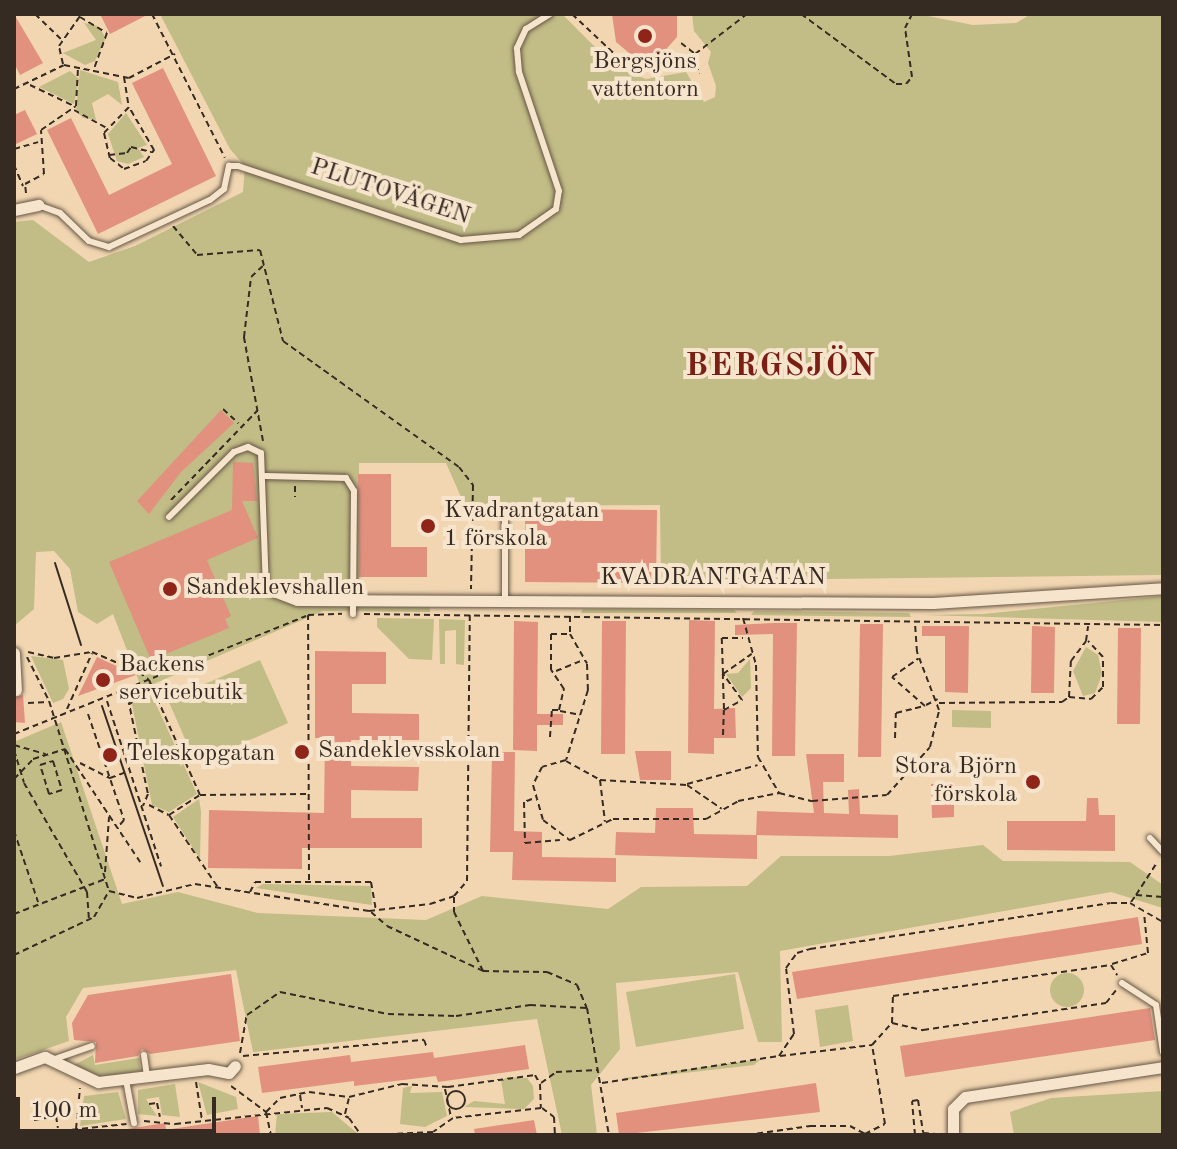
<!DOCTYPE html>
<meta charset="utf-8">
<style>
body{margin:0}
#map{position:relative;width:1177px;height:1149px;overflow:hidden;background:#f1d6b1;font-family:"Old Standard TT",serif}
div>[style]{position:absolute}
.green>*{inset:0;background:#c2bc86}
.round{border-radius:50%}
.building>*{inset:0;background:#e1917e}
.path>*{height:2px;margin-top:-1px;transform-origin:0;background:repeating-linear-gradient(90deg,#362b23 0 6px,transparent 0 10px)}
.path>.ring{margin:-1px;padding:0;box-sizing:content-box;background:none;border:2px solid #362b23;border-radius:50%}
.roads{filter:drop-shadow(0 0 2px #655646) drop-shadow(0 0 2px #655646)}
.lane>*{height:6px;margin:-3px;padding:0 3px;transform-origin:3px;border-radius:3px;background:#f6e4cc}
.street>*{height:11px;margin:-5.5px;padding:0 5.5px;transform-origin:5.5px;border-radius:5.5px;background:#f6e4cc}
.tram>*{height:2px;margin:-1px;padding:0 1px;transform-origin:1px;border-radius:1px;background:#362b23}
.dots>*{width:22px;height:22px;translate:-50% -50%;box-sizing:border-box;border:4px solid #f6e4cc;border-radius:50%}
span{translate:-50% -50%;white-space:nowrap;text-align:center;line-height:1.15;-webkit-text-stroke:8px #f6e4cc;paint-order:stroke}
.poi-label{font-size:24px;color:#362b23}
.left{translate:0 -50%;text-align:left}
.right{translate:-100% -50%;text-align:right}
.street-label{font-size:24px;color:#362b23}
.district-label{font-size:32px;color:#7a1f14;font-weight:700;letter-spacing:2px}
.frame{position:absolute;inset:0;border:16px solid #362b23;pointer-events:none}
.scale{position:absolute;left:16px;top:1097px;width:200px;height:36px;box-sizing:border-box;border:4px solid #362b23;border-top:0;padding-left:10px;font-size:24px;line-height:28px;white-space:nowrap;color:#362b23;-webkit-text-stroke:6px #f6e4cc;paint-order:stroke}
</style>
<div id="map">
<div class="green">
<i style="clip-path:polygon(160px 14px,562px 14px,616px 68px,646px 79px,686px 72px,704px 102px,715px 97px,716px 86px,708px 63px,711px 52px,694px 31px,692px 14px,918px 14px,973px 25px,1016px 23px,1031px 14px,1163px 14px,1163px 575px,661px 581px,660px 505px,465px 506px,446px 463px,359px 463px,359px 605px,430px 607px,430px 612px,323px 611px,142px 689px,113px 614px,97px 624px,78px 612px,70px 569px,54px 551px,36px 552px,34px 609px,14px 626px,14px 222px,33px 220px,89px 262px,135px 246px,243px 192px,245px 166px,230px 149px)"></i>
<i style="clip-path:polygon(84px 23px,98px 26px,106px 38px,95px 61px,85px 65px,63px 53px,96px 40px)"></i>
<i style="clip-path:polygon(80px 70px,118px 82px,122px 105px,108px 94px,92px 103px,96px 120px,83px 118px,76px 111px)"></i>
<i style="clip-path:polygon(70px 71px,79px 79px,74px 104px,39px 87px)"></i>
<i style="clip-path:polygon(126px 113px,147px 145px,138px 148px,144px 157px,128px 164px,117px 161px,108px 134px)"></i>
<i style="clip-path:polygon(1163px 596px,1163px 622px,924px 615px,983px 614px)"></i>
<i style="clip-path:polygon(583px 609px,734px 610px,737px 613px,581px 613px)"></i>
<i style="clip-path:polygon(754px 611px,909px 613px,911px 617px,751px 615px)"></i>
<i style="clip-path:polygon(377px 618px,434px 619px,432px 660px,409px 659px,377px 627px)"></i>
<i style="clip-path:polygon(439px 619px,465px 620px,464px 665px,456px 664px,456px 630px,445px 631px,445px 664px,440px 664px)"></i>
<i style="clip-path:polygon(1086px 647px,1098px 655px,1102px 674px,1095px 693px,1083px 696px,1073px 671px)"></i>
<i style="clip-path:polygon(31px 656px,63px 660px,69px 689px,63px 699px,53px 703px)"></i>
<i style="clip-path:polygon(750px 659px,751px 688px,742px 697px,726px 674px,738px 673px)"></i>
<i style="clip-path:polygon(260px 660px,288px 723px,196px 764px,168px 700px)"></i>
<i style="clip-path:polygon(150px 691px,197px 794px,169px 812px,152px 805px,132px 704px)"></i>
<i style="clip-path:polygon(952px 710px,991px 711px,991px 728px,952px 727px)"></i>
<i style="clip-path:polygon(61px 722px,122px 904px,178px 892px,258px 913px,426px 920px,482px 896px,608px 909px,641px 887px,747px 886px,781px 856px,889px 856px,983px 845px,1003px 861px,1130px 862px,1163px 885px,1163px 908px,1111px 892px,780px 951px,782px 1042px,758px 1042px,738px 972px,616px 983px,620px 1049px,591px 1085px,597px 1135px,562px 1135px,537px 1019px,253px 1052px,236px 970px,83px 988px,66px 1017px,69px 1041px,14px 1060px,14px 742px)"></i>
<i style="clip-path:polygon(199px 799px,201px 811px,200px 859px,173px 817px)"></i>
<i style="clip-path:polygon(263px 884px,371px 886px,372px 905px,256px 888px)"></i>
<i class="round" style="left:1050px;top:973px;width:34px;height:34px"></i>
<i style="clip-path:polygon(735px 974px,744px 1029px,636px 1047px,626px 992px)"></i>
<i style="clip-path:polygon(848px 1005px,853px 1041px,820px 1047px,815px 1010px)"></i>
<i style="clip-path:polygon(93px 1055px,95px 1065px,139px 1058px,140px 1071px,102px 1078px,74px 1065px)"></i>
<i style="clip-path:polygon(761px 1059px,754px 1065px,623px 1080px,624px 1078px)"></i>
<i style="clip-path:polygon(509px 1077px,527px 1078px,533px 1086px,534px 1099px,524px 1109px,464px 1107px,474px 1101px,505px 1104px,501px 1080px)"></i>
<i style="clip-path:polygon(198px 1082px,236px 1097px,238px 1109px,207px 1115px)"></i>
<i style="clip-path:polygon(175px 1084px,180px 1117px,162px 1115px,159px 1097px,146px 1099px,157px 1116px,138px 1114px,138px 1090px)"></i>
<i style="clip-path:polygon(412px 1086px,410px 1093px,442px 1092px,447px 1116px,425px 1127px,400px 1124px,403px 1088px)"></i>
<i style="clip-path:polygon(1163px 1091px,1163px 1135px,1014px 1135px,1010px 1112px,1051px 1098px)"></i>
<i style="clip-path:polygon(118px 1092px,126px 1119px,80px 1126px,84px 1096px)"></i>
<i style="clip-path:polygon(332px 1112px,357px 1133px,275px 1135px,277px 1114px)"></i>
</div>
<div class="building">
<i style="clip-path:polygon(14px 14px,43px 63px,20px 75px,14px 63px)"></i>
<i style="clip-path:polygon(100px 14px,149px 14px,110px 34px)"></i>
<i style="clip-path:polygon(612px 14px,677px 14px,677px 37px,661px 55px,635px 58px,616px 42px)"></i>
<i style="clip-path:polygon(163px 68px,216px 176px,98px 234px,47px 130px,71px 118px,109px 195px,172px 164px,132px 83px)"></i>
<i style="clip-path:polygon(25px 110px,37px 134px,14px 145px,14px 115px)"></i>
<i style="clip-path:polygon(221px 410px,234px 423px,181px 472px,149px 514px,137px 501px)"></i>
<i style="clip-path:polygon(233px 462px,253px 463px,257px 501px,242px 501px,258px 538px,207px 560px,231px 616px,225px 619px,229px 628px,151px 660px,109px 562px,232px 510px)"></i>
<i style="clip-path:polygon(358px 474px,391px 474px,391px 547px,427px 547px,427px 577px,359px 577px)"></i>
<i style="clip-path:polygon(525px 509px,657px 510px,656px 583px,525px 582px)"></i>
<i style="clip-path:polygon(689px 620px,715px 621px,714px 709px,735px 708px,736px 738px,714px 738px,714px 754px,688px 753px)"></i>
<i style="clip-path:polygon(514px 621px,538px 622px,537px 714px,563px 714px,563px 725px,537px 725px,537px 751px,513px 750px)"></i>
<i style="clip-path:polygon(602px 621px,626px 621px,625px 754px,601px 754px)"></i>
<i style="clip-path:polygon(774px 623px,797px 623px,795px 756px,772px 756px,773px 634px,735px 635px,735px 625px)"></i>
<i style="clip-path:polygon(860px 624px,883px 624px,881px 757px,858px 757px)"></i>
<i style="clip-path:polygon(922px 626px,969px 626px,968px 693px,945px 692px,945px 636px,922px 636px)"></i>
<i style="clip-path:polygon(1032px 626px,1055px 627px,1054px 693px,1031px 693px)"></i>
<i style="clip-path:polygon(1118px 628px,1141px 628px,1140px 724px,1117px 724px)"></i>
<i style="clip-path:polygon(315px 651px,386px 652px,386px 684px,352px 684px,352px 713px,419px 714px,419px 740px,351px 740px,351px 766px,419px 767px,418px 791px,351px 790px,351px 818px,422px 818px,422px 848px,302px 848px,302px 869px,208px 868px,209px 810px,324px 813px,325px 738px,315px 738px)"></i>
<i style="clip-path:polygon(97px 657px,136px 675px,78px 696px)"></i>
<i style="clip-path:polygon(23px 695px,25px 723px,14px 722px,14px 698px)"></i>
<i style="clip-path:polygon(635px 751px,671px 751px,671px 780px,640px 780px)"></i>
<i style="clip-path:polygon(492px 752px,515px 752px,514px 831px,542px 832px,542px 857px,616px 858px,616px 882px,512px 880px,513px 852px,490px 852px)"></i>
<i style="clip-path:polygon(806px 754px,844px 754px,844px 782px,823px 782px,824px 813px,849px 814px,848px 790px,859px 789px,860px 814px,898px 815px,898px 838px,756px 835px,757px 811px,814px 813px)"></i>
<i style="clip-path:polygon(931px 784px,954px 784px,954px 817px,932px 818px)"></i>
<i style="clip-path:polygon(1087px 798px,1098px 798px,1099px 815px,1115px 815px,1115px 851px,1007px 850px,1007px 821px,1086px 821px)"></i>
<i style="clip-path:polygon(656px 808px,693px 808px,694px 834px,757px 835px,757px 859px,615px 855px,616px 832px,655px 833px)"></i>
<i style="clip-path:polygon(1138px 917px,1142px 944px,797px 999px,792px 972px)"></i>
<i style="clip-path:polygon(231px 974px,240px 1041px,150px 1054px,142px 1049px,138px 1056px,95px 1063px,96px 1042px,74px 1040px,72px 1023px,88px 995px)"></i>
<i style="clip-path:polygon(1150px 1008px,1155px 1040px,905px 1077px,900px 1046px)"></i>
<i style="clip-path:polygon(525px 1045px,529px 1069px,438px 1082px,436px 1076px,354px 1086px,354px 1081px,262px 1093px,258px 1067px,350px 1055px,351px 1062px,433px 1052px,434px 1058px)"></i>
<i style="clip-path:polygon(816px 1083px,820px 1112px,619px 1135px,616px 1113px)"></i>
<i style="clip-path:polygon(258px 1116px,260px 1135px,172px 1135px,171px 1129px)"></i>
<i style="clip-path:polygon(534px 1120px,537px 1135px,475px 1135px,474px 1129px)"></i>
<i style="clip-path:polygon(165px 1123px,167px 1135px,128px 1135px,127px 1129px)"></i>
</div>
<div class="path">
<i style="left:35px;top:14px;width:37px;rotate:44deg"></i>
<i style="left:152px;top:14px;width:161px;rotate:63.1deg"></i>
<i style="left:572px;top:14px;width:70px;rotate:43.3deg"></i>
<i style="left:623px;top:62px;width:37px;rotate:13deg"></i>
<i style="left:659px;top:70px;width:39px;rotate:-24deg"></i>
<i style="left:695px;top:54px;width:66px;rotate:-37.6deg"></i>
<i style="left:801px;top:14px;width:118px;rotate:36.4deg"></i>
<i style="left:896px;top:84px;width:10px"></i>
<i style="left:906px;top:84px;width:9px;rotate:-49deg"></i>
<i style="left:912px;top:77px;width:49px;rotate:-98.1deg"></i>
<i style="left:905px;top:28px;width:16px;rotate:-63deg"></i>
<i style="left:931px;top:14px;width:85px"></i>
<i style="left:80px;top:17px;width:31px;rotate:31deg"></i>
<i style="left:107px;top:33px;width:37px;rotate:110deg"></i>
<i style="left:681px;top:43px;width:18px;rotate:38deg"></i>
<i style="left:695px;top:54px;width:20px;rotate:79deg"></i>
<i style="left:63px;top:64px;width:18px;rotate:-103deg"></i>
<i style="left:59px;top:46px;width:39px;rotate:-55deg"></i>
<i style="left:124px;top:77px;width:30px;rotate:81deg"></i>
<i style="left:129px;top:107px;width:36px;rotate:134deg"></i>
<i style="left:104px;top:133px;width:26px;rotate:77deg"></i>
<i style="left:110px;top:158px;width:18px;rotate:38deg"></i>
<i style="left:124px;top:169px;width:23px;rotate:-20deg"></i>
<i style="left:146px;top:161px;width:14px;rotate:-54deg"></i>
<i style="left:154px;top:150px;width:50px;rotate:-120.2deg"></i>
<i style="left:30px;top:85px;width:49px;rotate:25.5deg"></i>
<i style="left:14px;top:89px;width:55px;rotate:-25.6deg"></i>
<i style="left:64px;top:65px;width:66px;rotate:11.3deg"></i>
<i style="left:129px;top:78px;width:52px;rotate:-27.6deg"></i>
<i style="left:74px;top:110px;width:37px;rotate:29deg"></i>
<i style="left:14px;top:149px;width:25px;rotate:-16deg"></i>
<i style="left:109px;top:155px;width:18px;rotate:-6deg"></i>
<i style="left:127px;top:153px;width:7px;rotate:-56deg"></i>
<i style="left:131px;top:147px;width:21px;rotate:14deg"></i>
<i style="left:14px;top:165px;width:23px;rotate:67deg"></i>
<i style="left:26px;top:193px;width:9px;rotate:-96deg"></i>
<i style="left:25px;top:184px;width:21px;rotate:-28deg"></i>
<i style="left:44px;top:174px;width:44px;rotate:-93.9deg"></i>
<i style="left:41px;top:130px;width:42px;rotate:-34.4deg"></i>
<i style="left:76px;top:106px;width:38px;rotate:-87deg"></i>
<i style="left:173px;top:226px;width:38px;rotate:50deg"></i>
<i style="left:197px;top:255px;width:63px;rotate:-4.5deg"></i>
<i style="left:260px;top:250px;width:94px;rotate:75.8deg"></i>
<i style="left:283px;top:341px;width:216px;rotate:35.6deg"></i>
<i style="left:459px;top:467px;width:23px;rotate:52deg"></i>
<i style="left:473px;top:485px;width:104px;rotate:91.1deg"></i>
<i style="left:223px;top:409px;width:21px;rotate:43deg"></i>
<i style="left:263px;top:441px;width:106px;rotate:-100.4deg"></i>
<i style="left:244px;top:337px;width:60px;rotate:-83.3deg"></i>
<i style="left:251px;top:277px;width:19px;rotate:-43deg"></i>
<i style="left:295px;top:486px;width:11px;rotate:90deg"></i>
<i style="left:171px;top:500px;width:124px;rotate:-46deg"></i>
<i style="left:364px;top:614px;width:799px;rotate:0.79deg"></i>
<i style="left:570px;top:616px;width:18px;rotate:90deg"></i>
<i style="left:570px;top:634px;width:34px;rotate:60deg"></i>
<i style="left:587px;top:664px;width:26px;rotate:88deg"></i>
<i style="left:588px;top:690px;width:73px;rotate:107.4deg"></i>
<i style="left:566px;top:760px;width:25px;rotate:164deg"></i>
<i style="left:542px;top:767px;width:20px;rotate:117deg"></i>
<i style="left:533px;top:785px;width:36px;rotate:74deg"></i>
<i style="left:543px;top:820px;width:34px;rotate:37deg"></i>
<i style="left:570px;top:840px;width:48px;rotate:-26deg"></i>
<i style="left:613px;top:819px;width:93px"></i>
<i style="left:706px;top:819px;width:37px;rotate:-29deg"></i>
<i style="left:738px;top:801px;width:42px;rotate:-11deg"></i>
<i style="left:779px;top:793px;width:34px;rotate:14deg"></i>
<i style="left:812px;top:801px;width:75px;rotate:-4.6deg"></i>
<i style="left:887px;top:795px;width:64px;rotate:-48.1deg"></i>
<i style="left:930px;top:747px;width:38px;rotate:-76deg"></i>
<i style="left:939px;top:710px;width:62px;rotate:-110.8deg"></i>
<i style="left:917px;top:652px;width:31px;rotate:-94deg"></i>
<i style="left:743px;top:618px;width:49px;rotate:74.5deg"></i>
<i style="left:756px;top:665px;width:92px;rotate:88.8deg"></i>
<i style="left:758px;top:757px;width:42px;rotate:59.7deg"></i>
<i style="left:28px;top:652px;width:27px;rotate:13deg"></i>
<i style="left:54px;top:658px;width:38px;rotate:-9deg"></i>
<i style="left:92px;top:652px;width:51px;rotate:23.1deg"></i>
<i style="left:139px;top:672px;width:13px;rotate:39deg"></i>
<i style="left:149px;top:680px;width:126px;rotate:66.1deg"></i>
<i style="left:27px;top:657px;width:49px;rotate:63.4deg"></i>
<i style="left:49px;top:701px;width:199px;rotate:72.5deg"></i>
<i style="left:109px;top:891px;width:29px;rotate:14deg"></i>
<i style="left:137px;top:898px;width:60px;rotate:-13.6deg"></i>
<i style="left:195px;top:884px;width:176px;rotate:8.8deg"></i>
<i style="left:369px;top:911px;width:61px;rotate:-6.5deg"></i>
<i style="left:430px;top:904px;width:25px;rotate:-18deg"></i>
<i style="left:454px;top:896px;width:20px;rotate:-49deg"></i>
<i style="left:467px;top:881px;width:269px;rotate:-89.4deg"></i>
<i style="left:556px;top:671px;width:29px;rotate:-22deg"></i>
<i style="left:126px;top:689px;width:107px;rotate:78.2deg"></i>
<i style="left:148px;top:794px;width:13px;rotate:113deg"></i>
<i style="left:1069px;top:697px;width:22px;rotate:5deg"></i>
<i style="left:1091px;top:699px;width:17px;rotate:-45deg"></i>
<i style="left:1103px;top:687px;width:30px;rotate:-90deg"></i>
<i style="left:1103px;top:657px;width:22px;rotate:-133deg"></i>
<i style="left:107px;top:701px;width:174px;rotate:71.9deg"></i>
<i style="left:28px;top:703px;width:20px;rotate:-3deg"></i>
<i style="left:939px;top:703px;width:123px;rotate:-0.5deg"></i>
<i style="left:1062px;top:702px;width:9px;rotate:-36deg"></i>
<i style="left:1069px;top:697px;width:36px;rotate:-87deg"></i>
<i style="left:1071px;top:661px;width:25px;rotate:-53deg"></i>
<i style="left:1086px;top:641px;width:15px;rotate:-82deg"></i>
<i style="left:130px;top:704px;width:29px;rotate:-41deg"></i>
<i style="left:926px;top:705px;width:13px;rotate:-27deg"></i>
<i style="left:67px;top:709px;width:61px;rotate:-65.9deg"></i>
<i style="left:724px;top:709px;width:35px;rotate:-92deg"></i>
<i style="left:723px;top:674px;width:35px;rotate:-35deg"></i>
<i style="left:560px;top:711px;width:20px;rotate:11deg"></i>
<i style="left:88px;top:714px;width:112px;rotate:71.2deg"></i>
<i style="left:124px;top:820px;width:9px;rotate:131deg"></i>
<i style="left:14px;top:734px;width:315px;rotate:-22deg"></i>
<i style="left:723px;top:735px;width:25px;rotate:-88deg"></i>
<i style="left:724px;top:710px;width:21px;rotate:-29deg"></i>
<i style="left:742px;top:700px;width:32px;rotate:-126deg"></i>
<i style="left:723px;top:674px;width:36px;rotate:-92deg"></i>
<i style="left:722px;top:638px;width:21px"></i>
<i style="left:550px;top:737px;width:27px;rotate:-86deg"></i>
<i style="left:552px;top:710px;width:7px"></i>
<i style="left:559px;top:710px;width:22px;rotate:-77deg"></i>
<i style="left:564px;top:689px;width:23px;rotate:-124deg"></i>
<i style="left:551px;top:670px;width:36px;rotate:-90deg"></i>
<i style="left:551px;top:634px;width:18px"></i>
<i style="left:895px;top:738px;width:25px;rotate:-88deg"></i>
<i style="left:896px;top:713px;width:30px;rotate:-14deg"></i>
<i style="left:925px;top:706px;width:44px;rotate:-138.7deg"></i>
<i style="left:892px;top:677px;width:32px;rotate:-35deg"></i>
<i style="left:14px;top:745px;width:33px;rotate:16deg"></i>
<i style="left:14px;top:750px;width:34px;rotate:73deg"></i>
<i style="left:24px;top:783px;width:126px;rotate:60deg"></i>
<i style="left:87px;top:892px;width:28px;rotate:86deg"></i>
<i style="left:53px;top:761px;width:30px;rotate:73deg"></i>
<i style="left:62px;top:790px;width:14px;rotate:163deg"></i>
<i style="left:49px;top:794px;width:30px;rotate:-107deg"></i>
<i style="left:40px;top:765px;width:14px;rotate:-17deg"></i>
<i style="left:566px;top:761px;width:39px;rotate:29deg"></i>
<i style="left:600px;top:780px;width:42px;rotate:83.2deg"></i>
<i style="left:80px;top:763px;width:34px;rotate:27deg"></i>
<i style="left:110px;top:778px;width:20px;rotate:-20deg"></i>
<i style="left:14px;top:779px;width:28px;rotate:-46deg"></i>
<i style="left:33px;top:759px;width:34px;rotate:-17deg"></i>
<i style="left:65px;top:749px;width:136px;rotate:56.4deg"></i>
<i style="left:600px;top:780px;width:87px;rotate:3.3deg"></i>
<i style="left:687px;top:785px;width:42px;rotate:34.4deg"></i>
<i style="left:687px;top:784px;width:73px;rotate:-15deg"></i>
<i style="left:532px;top:799px;width:9px;rotate:159deg"></i>
<i style="left:524px;top:802px;width:41px;rotate:88.6deg"></i>
<i style="left:525px;top:843px;width:35px;rotate:-5deg"></i>
<i style="left:149px;top:805px;width:22px;rotate:27deg"></i>
<i style="left:169px;top:815px;width:86px;rotate:55.9deg"></i>
<i style="left:169px;top:815px;width:37px;rotate:-33deg"></i>
<i style="left:200px;top:795px;width:106px;rotate:-0.5deg"></i>
<i style="left:14px;top:831px;width:75px;rotate:71.3deg"></i>
<i style="left:105px;top:872px;width:55px;rotate:-85.8deg"></i>
<i style="left:309px;top:880px;width:265px;rotate:-90.2deg"></i>
<i style="left:308px;top:615px;width:34px;rotate:-2deg"></i>
<i style="left:250px;top:892px;width:11px;rotate:-63deg"></i>
<i style="left:255px;top:882px;width:116px"></i>
<i style="left:371px;top:882px;width:28px;rotate:80deg"></i>
<i style="left:1136px;top:895px;width:40px;rotate:-57.1deg"></i>
<i style="left:454px;top:897px;width:15px;rotate:90deg"></i>
<i style="left:454px;top:912px;width:66px;rotate:63.8deg"></i>
<i style="left:1131px;top:902px;width:9px;rotate:-54deg"></i>
<i style="left:1136px;top:895px;width:27px;rotate:4deg"></i>
<i style="left:371px;top:912px;width:21px;rotate:41deg"></i>
<i style="left:387px;top:926px;width:106px;rotate:25.1deg"></i>
<i style="left:483px;top:971px;width:64px;rotate:0.9deg"></i>
<i style="left:547px;top:972px;width:33px;rotate:23deg"></i>
<i style="left:577px;top:985px;width:25px;rotate:67deg"></i>
<i style="left:587px;top:1008px;width:129px;rotate:80.2deg"></i>
<i style="left:14px;top:914px;width:97px;rotate:-21deg"></i>
<i style="left:14px;top:955px;width:89px;rotate:-25.4deg"></i>
<i style="left:94px;top:917px;width:30px;rotate:-60deg"></i>
<i style="left:1112px;top:964px;width:38px;rotate:-17deg"></i>
<i style="left:1148px;top:953px;width:40px;rotate:-95.7deg"></i>
<i style="left:892px;top:1023px;width:27px;rotate:-88deg"></i>
<i style="left:893px;top:996px;width:220px;rotate:-8.1deg"></i>
<i style="left:1111px;top:965px;width:12px;rotate:59deg"></i>
<i style="left:240px;top:1053px;width:39px;rotate:-80deg"></i>
<i style="left:247px;top:1015px;width:40px;rotate:-34.9deg"></i>
<i style="left:280px;top:992px;width:110px;rotate:11.5deg"></i>
<i style="left:388px;top:1014px;width:68px;rotate:1.7deg"></i>
<i style="left:456px;top:1016px;width:75px;rotate:-8.5deg"></i>
<i style="left:530px;top:1005px;width:57px;rotate:3deg"></i>
<i style="left:243px;top:1056px;width:182px;rotate:-5.1deg"></i>
<i style="left:424px;top:1040px;width:9px;rotate:69deg"></i>
<i style="left:780px;top:1056px;width:93px;rotate:-6.8deg"></i>
<i style="left:196px;top:1082px;width:37px;rotate:81deg"></i>
<i style="left:541px;top:1083px;width:19px;rotate:-36deg"></i>
<i style="left:556px;top:1072px;width:42px;rotate:-2.7deg"></i>
<i style="left:602px;top:1083px;width:179px;rotate:-8.7deg"></i>
<i style="left:779px;top:1056px;width:27px;rotate:-56deg"></i>
<i style="left:794px;top:1034px;width:66px;rotate:-96.9deg"></i>
<i style="left:786px;top:968px;width:19px;rotate:-54deg"></i>
<i style="left:797px;top:953px;width:14px;rotate:-17deg"></i>
<i style="left:810px;top:949px;width:304px;rotate:-8.7deg"></i>
<i style="left:1111px;top:903px;width:19px"></i>
<i style="left:1130px;top:903px;width:38px;rotate:30deg"></i>
<i style="left:231px;top:1086px;width:44px;rotate:36.6deg"></i>
<i style="left:266px;top:1112px;width:24px;rotate:78deg"></i>
<i style="left:445px;top:1089px;width:30px;rotate:78deg"></i>
<i class="ring" style="left:447px;top:1091px;width:16px;height:16px"></i>
<i style="left:300px;top:1095px;width:13px;rotate:81deg"></i>
<i style="left:149px;top:1104px;width:8px;rotate:-7deg"></i>
<i style="left:157px;top:1103px;width:14px;rotate:78deg"></i>
<i style="left:542px;top:1108px;width:15px;rotate:37deg"></i>
<i style="left:554px;top:1117px;width:18px;rotate:87deg"></i>
<i style="left:266px;top:1112px;width:20px;rotate:-45deg"></i>
<i style="left:280px;top:1098px;width:30px;rotate:-12deg"></i>
<i style="left:309px;top:1092px;width:40px;rotate:7.1deg"></i>
<i style="left:349px;top:1097px;width:55px;rotate:-13.8deg"></i>
<i style="left:402px;top:1084px;width:46px;rotate:3.7deg"></i>
<i style="left:448px;top:1087px;width:88px;rotate:-7.9deg"></i>
<i style="left:535px;top:1075px;width:10px;rotate:61deg"></i>
<i style="left:540px;top:1084px;width:24px;rotate:88deg"></i>
<i style="left:541px;top:1108px;width:89px;rotate:173.5deg"></i>
<i style="left:453px;top:1118px;width:24px;rotate:145deg"></i>
<i style="left:433px;top:1132px;width:62px;rotate:177.2deg"></i>
<i style="left:345px;top:1114px;width:16px;rotate:-76deg"></i>
<i style="left:34px;top:1120px;width:22px;rotate:-10deg"></i>
<i style="left:56px;top:1116px;width:12px;rotate:81deg"></i>
<i style="left:144px;top:1121px;width:31px;rotate:6deg"></i>
<i style="left:175px;top:1124px;width:153px;rotate:-6deg"></i>
<i style="left:327px;top:1108px;width:24px;rotate:24deg"></i>
<i style="left:349px;top:1118px;width:21px;rotate:55deg"></i>
<i style="left:76px;top:1129px;width:41px;rotate:-84.4deg"></i>
<i style="left:865px;top:1134px;width:22px;rotate:-27deg"></i>
<i style="left:885px;top:1124px;width:80px;rotate:-99.3deg"></i>
<i style="left:872px;top:1045px;width:30px;rotate:-48deg"></i>
<i style="left:892px;top:1023px;width:32px;rotate:13deg"></i>
<i style="left:923px;top:1030px;width:185px;rotate:-8.4deg"></i>
<i style="left:1106px;top:1003px;width:16px;rotate:-52deg"></i>
<i style="left:22px;top:1135px;width:105px;rotate:-6deg"></i>
<i style="left:747px;top:1135px;width:64px;rotate:-8.1deg"></i>
<i style="left:810px;top:1126px;width:40px"></i>
<i style="left:850px;top:1126px;width:17px;rotate:28deg"></i>
<i style="left:915px;top:1135px;width:34px;rotate:-95deg"></i>
<i style="left:912px;top:1101px;width:6px;rotate:-9deg"></i>
<i style="left:918px;top:1100px;width:33px;rotate:81deg"></i>
<i style="left:923px;top:1133px;width:13px;rotate:4deg"></i>
</div>
<div class="roads">
<div class="lane">
<i style="left:38px;top:205px;width:23px;rotate:20deg"></i>
<i style="left:60px;top:213px;width:40px;rotate:44deg"></i>
<i style="left:89px;top:241px;width:21px;rotate:17deg"></i>
<i style="left:109px;top:247px;width:111px;rotate:-25deg"></i>
<i style="left:210px;top:200px;width:18px;rotate:-38deg"></i>
<i style="left:224px;top:189px;width:24px;rotate:-78deg"></i>
<i style="left:229px;top:166px;width:9px"></i>
<i style="left:238px;top:166px;width:235px;rotate:18.4deg"></i>
<i style="left:461px;top:240px;width:58px;rotate:-4.9deg"></i>
<i style="left:519px;top:235px;width:45px;rotate:-35.1deg"></i>
<i style="left:556px;top:209px;width:18px;rotate:-81deg"></i>
<i style="left:559px;top:191px;width:126px;rotate:-108.6deg"></i>
<i style="left:519px;top:72px;width:24px;rotate:-95deg"></i>
<i style="left:517px;top:48px;width:21px;rotate:-65deg"></i>
<i style="left:526px;top:29px;width:28px;rotate:-32deg"></i>
<i style="left:266px;top:476px;width:80px;rotate:1.4deg"></i>
<i style="left:346px;top:478px;width:15px;rotate:58deg"></i>
<i style="left:354px;top:491px;width:123px;rotate:90.5deg"></i>
<i style="left:169px;top:517px;width:92px;rotate:-45deg"></i>
<i style="left:234px;top:452px;width:15px;rotate:-20deg"></i>
<i style="left:248px;top:447px;width:14px;rotate:25deg"></i>
<i style="left:261px;top:453px;width:135px;rotate:87.9deg"></i>
<i style="left:505px;top:600px;width:88px;rotate:-90deg"></i>
<i style="left:1150px;top:838px;width:19px;rotate:47deg"></i>
<i style="left:1122px;top:983px;width:40px;rotate:32.9deg"></i>
<i style="left:1156px;top:1005px;width:48px;rotate:81.5deg"></i>
<i style="left:144px;top:1055px;width:22px;rotate:82deg"></i>
<i style="left:52px;top:1060px;width:42px;rotate:-19.3deg"></i>
<i style="left:126px;top:1080px;width:44px;rotate:79.5deg"></i>
</div>
<div class="street">
<i style="left:14px;top:210px;width:25px;rotate:-12deg"></i>
<i style="left:266px;top:588px;width:33px;rotate:21deg"></i>
<i style="left:297px;top:600px;width:636px;rotate:0.27deg"></i>
<i style="left:933px;top:603px;width:230px;rotate:-3.7deg"></i>
<i style="left:14px;top:653px;width:37px;rotate:87deg"></i>
<i style="left:14px;top:1068px;width:33px;rotate:-20deg"></i>
<i style="left:45px;top:1057px;width:59px;rotate:25.3deg"></i>
<i style="left:98px;top:1082px;width:111px;rotate:-6.7deg"></i>
<i style="left:208px;top:1069px;width:21px;rotate:11deg"></i>
<i style="left:229px;top:1073px;width:9px;rotate:-49deg"></i>
<i style="left:953px;top:1135px;width:26px;rotate:-90deg"></i>
<i style="left:953px;top:1109px;width:17px;rotate:-45deg"></i>
<i style="left:965px;top:1097px;width:200px;rotate:-8.6deg"></i>
</div>
</div>
<div class="tram">
<i style="left:55px;top:563px;width:86px;rotate:72.4deg"></i>
<i style="left:102px;top:706px;width:190px;rotate:71.3deg"></i>
</div>
<div class="dots">
<i style="left:645px;top:36px;background:#8f2418"></i>
<i style="left:428px;top:526px;background:#8f2418"></i>
<i style="left:170px;top:589px;background:#8f2418"></i>
<i style="left:103px;top:680px;background:#8f2418"></i>
<i style="left:302px;top:752px;background:#8f2418"></i>
<i style="left:110px;top:755px;background:#8f2418"></i>
<i style="left:1033px;top:782px;background:#8f2418"></i>
</div>
<div class="poi-label">
<span style="left:645px;top:77px">Bergsjöns<br>vattentorn</span>
<span class="left" style="left:444px;top:526px">Kvadrantgatan<br>1 förskola</span>
<span class="left" style="left:186px;top:589px">Sandeklevshallen</span>
<span class="left" style="left:119px;top:680px">Backens<br>servicebutik</span>
<span class="left" style="left:318px;top:752px">Sandeklevsskolan</span>
<span class="left" style="left:126px;top:755px">Teleskopgatan</span>
<span class="right" style="left:1017px;top:782px">Stora Björn<br>förskola</span>
</div>
<div class="street-label">
<span style="left:390px;top:193px;rotate:18deg">PLUTOVÄGEN</span>
<span style="left:713px;top:579px">KVADRANTGATAN</span>
</div>
<div class="district-label">
<span style="left:781px;top:367px">BERGSJÖN</span>
</div>
<div class="frame"></div>
<div class="scale">100 m</div>
</div>
